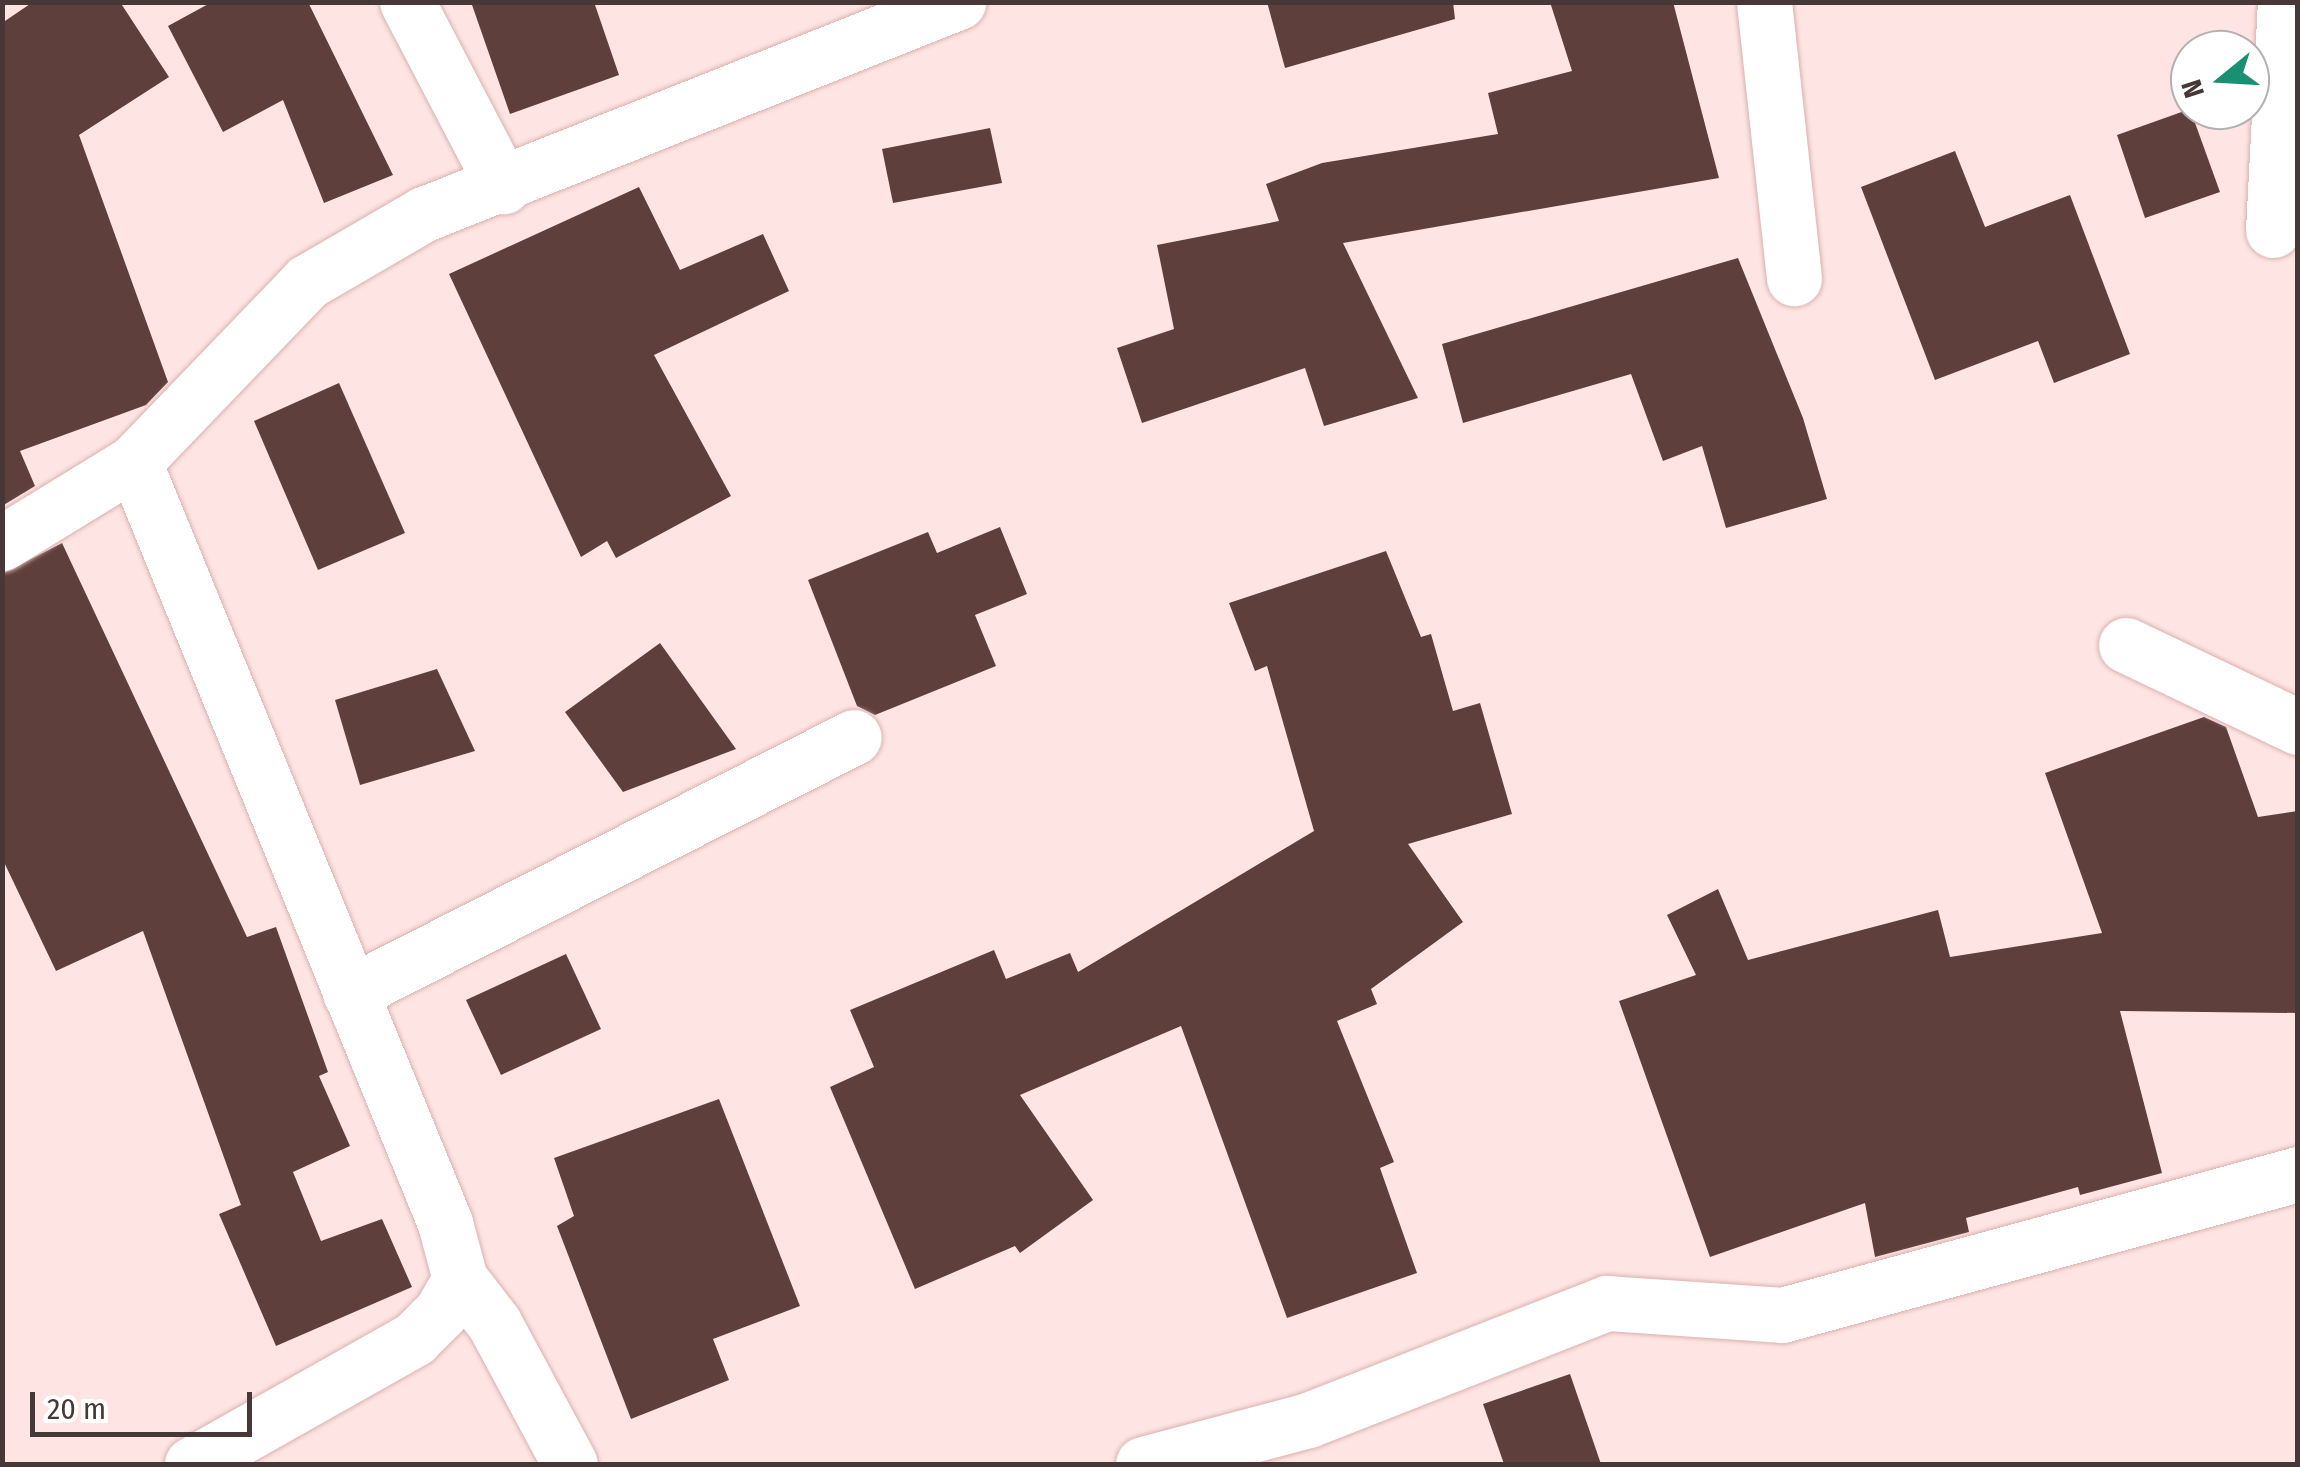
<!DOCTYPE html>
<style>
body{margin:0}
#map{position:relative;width:2300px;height:1467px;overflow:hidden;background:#fee5e3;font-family:"Fira Sans Condensed",sans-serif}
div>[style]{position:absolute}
.building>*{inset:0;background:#5f3f3c}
.roads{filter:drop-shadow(0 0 2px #d9b1ae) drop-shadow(0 0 2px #d9b1ae)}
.minor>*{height:55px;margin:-27.5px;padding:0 27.5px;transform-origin:27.5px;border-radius:27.5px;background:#fff}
span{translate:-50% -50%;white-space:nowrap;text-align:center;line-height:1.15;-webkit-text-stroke:10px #fff;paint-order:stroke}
.frame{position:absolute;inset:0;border:5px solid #473736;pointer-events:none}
.north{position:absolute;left:2170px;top:30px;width:100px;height:100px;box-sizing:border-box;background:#fff;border:2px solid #b5afaf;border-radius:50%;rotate:252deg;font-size:28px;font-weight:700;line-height:40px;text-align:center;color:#473736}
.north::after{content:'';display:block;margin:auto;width:35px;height:45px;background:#1a9073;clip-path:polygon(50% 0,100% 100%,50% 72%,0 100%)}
.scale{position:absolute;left:30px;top:1392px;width:222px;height:45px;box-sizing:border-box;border:5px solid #473736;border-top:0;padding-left:12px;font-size:30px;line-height:35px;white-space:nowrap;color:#473736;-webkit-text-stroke:8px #fff;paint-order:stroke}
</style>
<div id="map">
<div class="building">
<i style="clip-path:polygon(33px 2px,120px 2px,169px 77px,79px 135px,168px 382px,146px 405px,20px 451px,35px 486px,2px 506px,2px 23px)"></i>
<i style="clip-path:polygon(212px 2px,308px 2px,393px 175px,324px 203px,283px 100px,223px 132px,168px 26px)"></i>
<i style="clip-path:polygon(471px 2px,594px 2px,619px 75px,510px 114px)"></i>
<i style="clip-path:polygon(1267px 2px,1453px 2px,1455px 19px,1285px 68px)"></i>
<i style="clip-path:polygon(1550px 2px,1673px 2px,1719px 178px,1343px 243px,1418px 398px,1324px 426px,1305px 368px,1142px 423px,1117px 348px,1174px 329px,1157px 245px,1279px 221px,1266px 184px,1322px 163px,1498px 134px,1488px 93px,1572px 71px)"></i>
<i style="clip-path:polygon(2190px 109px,2220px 192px,2145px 218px,2117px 135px)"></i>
<i style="clip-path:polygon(990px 128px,1002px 183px,893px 203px,882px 149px)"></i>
<i style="clip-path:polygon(1955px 151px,1985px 227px,2070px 195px,2130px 354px,2054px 383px,2038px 341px,1935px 380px,1861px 187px)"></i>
<i style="clip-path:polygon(639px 187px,680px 270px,763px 234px,789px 291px,654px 355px,731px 496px,616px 558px,607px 541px,581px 557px,449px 274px)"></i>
<i style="clip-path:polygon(1738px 258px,1803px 418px,1827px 499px,1726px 528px,1702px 446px,1663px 461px,1631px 374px,1463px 423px,1442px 344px)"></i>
<i style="clip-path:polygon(339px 383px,405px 533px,318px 570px,254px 421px)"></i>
<i style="clip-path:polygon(1000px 527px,1027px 594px,975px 615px,996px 666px,875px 715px,857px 706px,808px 580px,928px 532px,937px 553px)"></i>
<i style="clip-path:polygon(62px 543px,247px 937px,276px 927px,328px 1072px,319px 1076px,350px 1146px,293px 1172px,321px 1241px,382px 1219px,412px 1287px,276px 1346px,219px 1214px,241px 1205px,143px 931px,56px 971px,2px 858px,2px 574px)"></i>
<i style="clip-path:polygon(1386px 551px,1421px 637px,1431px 634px,1453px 711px,1480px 703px,1512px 814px,1408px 844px,1463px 922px,1371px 989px,1377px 1004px,1337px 1021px,1394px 1162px,1380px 1168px,1417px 1273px,1287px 1318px,1181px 1026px,1020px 1095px,1093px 1200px,1020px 1253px,1015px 1246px,915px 1289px,830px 1087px,874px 1067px,850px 1010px,994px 950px,1006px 979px,1070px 953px,1078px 972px,1314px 831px,1267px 666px,1255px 671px,1229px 603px)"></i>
<i style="clip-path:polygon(660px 643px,736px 749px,623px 792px,565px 712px)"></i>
<i style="clip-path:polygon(437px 669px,475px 751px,360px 785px,335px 700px)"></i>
<i style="clip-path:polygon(2204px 717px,2226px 727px,2258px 817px,2298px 811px,2298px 1013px,2120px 1011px,2162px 1173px,2080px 1195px,2078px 1187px,1966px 1218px,1969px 1232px,1875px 1257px,1865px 1203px,1710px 1257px,1619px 1001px,1696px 975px,1667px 915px,1718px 889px,1748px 960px,1938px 910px,1950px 957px,2102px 933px,2045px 773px)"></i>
<i style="clip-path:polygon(566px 954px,601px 1029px,501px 1075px,466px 1000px)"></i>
<i style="clip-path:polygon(719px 1099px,800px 1306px,713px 1339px,729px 1380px,631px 1419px,557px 1226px,574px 1216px,554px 1158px)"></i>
<i style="clip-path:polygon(1570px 1374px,1601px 1464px,1504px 1464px,1483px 1404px)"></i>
</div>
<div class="roads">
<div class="minor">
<i style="left:407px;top:2px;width:208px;rotate:62.4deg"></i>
<i style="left:1764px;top:2px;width:278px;rotate:83.8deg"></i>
<i style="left:2273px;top:230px;width:228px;rotate:-87deg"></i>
<i style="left:134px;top:462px;width:822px;rotate:67.77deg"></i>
<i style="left:445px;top:1223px;width:58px;rotate:75deg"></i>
<i style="left:460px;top:1279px;width:38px;rotate:120deg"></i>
<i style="left:441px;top:1312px;width:38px;rotate:135deg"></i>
<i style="left:414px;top:1339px;width:255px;rotate:150.6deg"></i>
<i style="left:2px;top:543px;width:155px;rotate:-31.5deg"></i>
<i style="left:134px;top:462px;width:250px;rotate:-46.1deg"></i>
<i style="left:307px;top:282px;width:135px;rotate:-30.2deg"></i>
<i style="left:424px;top:214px;width:575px;rotate:-21.65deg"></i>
<i style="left:2126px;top:645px;width:191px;rotate:25.5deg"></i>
<i style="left:350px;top:993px;width:565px;rotate:-26.93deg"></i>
<i style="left:460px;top:1279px;width:56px;rotate:52.3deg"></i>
<i style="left:494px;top:1323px;width:160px;rotate:61.7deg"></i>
<i style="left:1143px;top:1464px;width:171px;rotate:-14.9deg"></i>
<i style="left:1308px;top:1420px;width:321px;rotate:-21.4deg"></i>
<i style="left:1607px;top:1303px;width:175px;rotate:3.9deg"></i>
<i style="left:1782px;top:1315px;width:535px;rotate:-15.28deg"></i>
</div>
</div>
<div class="frame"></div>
<div class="north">N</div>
<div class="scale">20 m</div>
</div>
